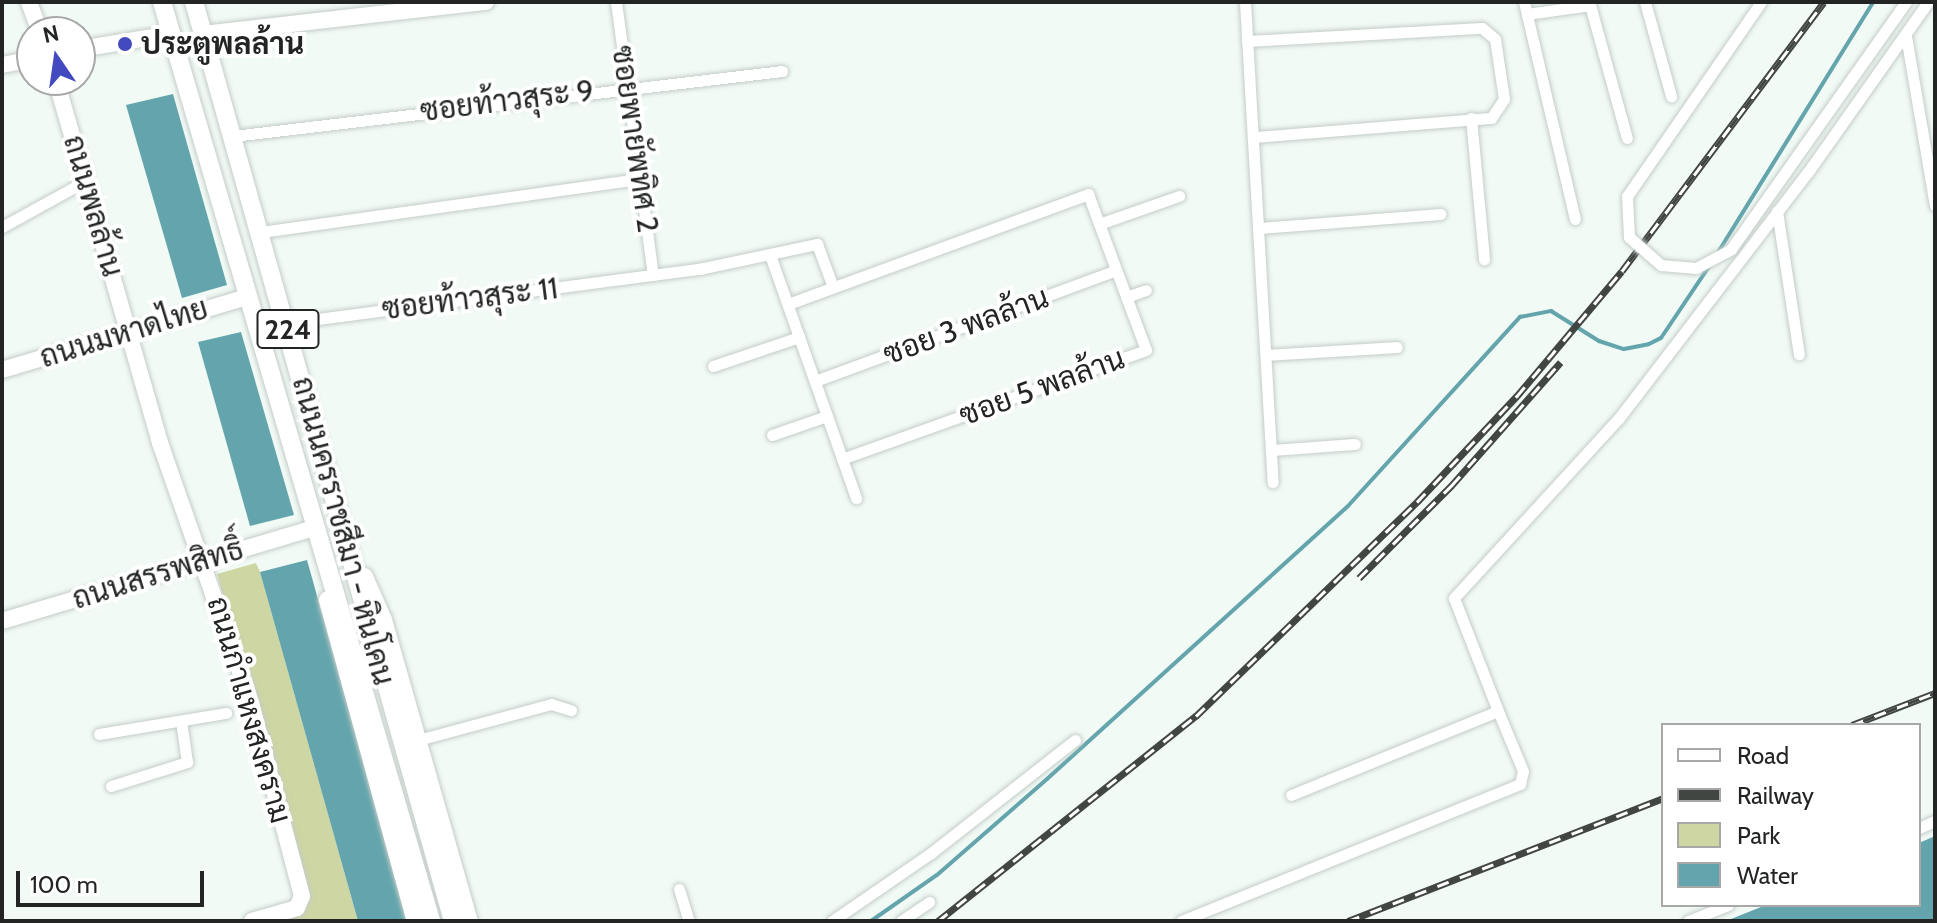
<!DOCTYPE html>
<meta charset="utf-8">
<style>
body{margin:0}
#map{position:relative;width:1937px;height:923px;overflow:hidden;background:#f1faf5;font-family:Cabin,Sarabun,sans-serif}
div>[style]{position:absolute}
.green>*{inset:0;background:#ced6a4}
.water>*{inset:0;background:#64a5ad}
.stream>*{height:4px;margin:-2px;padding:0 2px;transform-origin:2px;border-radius:2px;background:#64a5ad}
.roads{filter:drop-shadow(0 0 2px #c4ccc7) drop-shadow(0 0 2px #c4ccc7)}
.street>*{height:11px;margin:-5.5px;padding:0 5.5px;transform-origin:5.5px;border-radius:5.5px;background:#fff}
.secondary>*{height:16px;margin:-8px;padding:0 8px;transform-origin:8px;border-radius:8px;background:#fff}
.primary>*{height:18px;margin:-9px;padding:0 9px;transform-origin:9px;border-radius:9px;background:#fff}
.rail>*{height:7px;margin-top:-3.5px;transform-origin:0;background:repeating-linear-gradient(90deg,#fff 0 12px,#424643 0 24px);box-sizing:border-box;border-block:2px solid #424643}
.bridges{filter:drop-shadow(0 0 2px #c4ccc7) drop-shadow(0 0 2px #c4ccc7)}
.street-bridge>*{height:11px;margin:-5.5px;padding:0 5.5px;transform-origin:5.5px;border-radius:5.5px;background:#fff}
.dots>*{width:22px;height:22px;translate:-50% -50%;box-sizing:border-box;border:4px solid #fff;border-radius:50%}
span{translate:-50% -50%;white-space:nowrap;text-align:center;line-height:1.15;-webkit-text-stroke:8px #fff;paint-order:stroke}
.shield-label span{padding:2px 6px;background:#fff;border:2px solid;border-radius:6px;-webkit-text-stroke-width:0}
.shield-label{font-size:28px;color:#222523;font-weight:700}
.poi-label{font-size:30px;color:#222523;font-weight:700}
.left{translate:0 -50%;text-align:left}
.street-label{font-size:30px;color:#222523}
.frame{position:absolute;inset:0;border:4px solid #222523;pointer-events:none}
.legend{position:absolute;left:1661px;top:723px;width:260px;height:184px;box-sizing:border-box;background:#fff;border:2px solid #a7a8a7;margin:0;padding:10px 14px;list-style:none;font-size:24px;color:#222523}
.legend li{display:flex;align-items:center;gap:16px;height:40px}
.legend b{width:40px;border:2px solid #a7a8a7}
.north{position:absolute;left:16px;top:16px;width:80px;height:80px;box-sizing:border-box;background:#fff;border:2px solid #a7a8a7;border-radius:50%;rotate:347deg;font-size:22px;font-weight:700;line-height:32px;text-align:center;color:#222523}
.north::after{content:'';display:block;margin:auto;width:28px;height:36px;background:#434abf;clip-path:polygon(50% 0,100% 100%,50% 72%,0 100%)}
.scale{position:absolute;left:16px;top:871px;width:188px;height:36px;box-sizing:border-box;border:4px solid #222523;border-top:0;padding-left:10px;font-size:24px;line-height:28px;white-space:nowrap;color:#222523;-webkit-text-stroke:6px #fff;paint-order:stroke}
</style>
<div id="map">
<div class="green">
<i style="clip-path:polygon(256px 563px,260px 572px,358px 921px,282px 921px,305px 909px,307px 896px,217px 574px)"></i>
</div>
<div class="water">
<i style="clip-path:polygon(173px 94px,227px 285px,182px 298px,126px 105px)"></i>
<i style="clip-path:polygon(241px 332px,294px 515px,250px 526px,198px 342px)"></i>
<i style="clip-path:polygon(307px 560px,408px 921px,358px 921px,260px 572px)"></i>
<i style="clip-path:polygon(1935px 836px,1935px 921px,1726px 921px,1766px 905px,1919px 905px,1919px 843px)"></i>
</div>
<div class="stream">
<i style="left:1717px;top:254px;width:296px;rotate:-58.2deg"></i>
<i style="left:871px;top:921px;width:80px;rotate:-34.9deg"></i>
<i style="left:937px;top:875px;width:146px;rotate:-41.1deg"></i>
<i style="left:1047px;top:779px;width:406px;rotate:-42.2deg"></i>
<i style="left:1348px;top:506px;width:256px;rotate:-47.7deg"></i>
<i style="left:1520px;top:317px;width:32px;rotate:-11deg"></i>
<i style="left:1551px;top:311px;width:57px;rotate:32deg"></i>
<i style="left:1599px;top:341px;width:26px;rotate:18deg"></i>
<i style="left:1624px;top:349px;width:25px;rotate:-11deg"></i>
<i style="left:1649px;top:344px;width:13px;rotate:-27deg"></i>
<i style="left:1661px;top:338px;width:88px;rotate:-56.1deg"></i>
</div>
<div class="roads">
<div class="street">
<i style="left:616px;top:2px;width:275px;rotate:82.3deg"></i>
<i style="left:1245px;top:2px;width:481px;rotate:86.7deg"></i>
<i style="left:1524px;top:2px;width:223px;rotate:76.8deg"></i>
<i style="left:1645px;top:2px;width:98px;rotate:74.5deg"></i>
<i style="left:1527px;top:14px;width:64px;rotate:-8.1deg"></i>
<i style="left:1590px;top:5px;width:138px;rotate:74.5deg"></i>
<i style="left:1906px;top:36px;width:172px;rotate:80.3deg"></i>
<i style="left:1247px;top:41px;width:235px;rotate:-3.2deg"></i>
<i style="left:1482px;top:28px;width:17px;rotate:40deg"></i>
<i style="left:1495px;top:39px;width:61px;rotate:81.5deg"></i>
<i style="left:1504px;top:99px;width:23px;rotate:124deg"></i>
<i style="left:1491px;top:118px;width:239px;rotate:175.4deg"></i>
<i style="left:1471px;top:118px;width:142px;rotate:84.7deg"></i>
<i style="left:233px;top:136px;width:553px;rotate:-6.75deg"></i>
<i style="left:1777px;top:211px;width:145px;rotate:81.3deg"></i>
<i style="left:1099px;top:224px;width:85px;rotate:-19.3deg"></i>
<i style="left:2px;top:227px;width:97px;rotate:-28.9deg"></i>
<i style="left:1259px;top:228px;width:182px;rotate:-4.4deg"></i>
<i style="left:261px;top:232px;width:383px;rotate:-8deg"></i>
<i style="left:770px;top:255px;width:258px;rotate:70.5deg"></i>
<i style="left:1126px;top:297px;width:21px;rotate:-19deg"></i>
<i style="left:788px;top:304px;width:320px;rotate:-20.1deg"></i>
<i style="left:1088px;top:194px;width:166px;rotate:69.6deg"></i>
<i style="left:1146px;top:350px;width:323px;rotate:160.3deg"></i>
<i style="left:287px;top:323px;width:416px;rotate:-7.5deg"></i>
<i style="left:699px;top:269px;width:121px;rotate:-12deg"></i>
<i style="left:817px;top:244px;width:46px;rotate:69.6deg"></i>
<i style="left:1266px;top:355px;width:131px;rotate:-3.5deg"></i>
<i style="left:713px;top:366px;width:91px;rotate:-18.6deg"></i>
<i style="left:815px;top:381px;width:321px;rotate:-20.2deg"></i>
<i style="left:772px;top:435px;width:58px;rotate:-19.1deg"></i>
<i style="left:1271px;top:450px;width:84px;rotate:-4.1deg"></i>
<i style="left:99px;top:734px;width:129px;rotate:-9.4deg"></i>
<i style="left:418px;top:740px;width:138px;rotate:-15.1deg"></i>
<i style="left:551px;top:704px;width:21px;rotate:17deg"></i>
<i style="left:111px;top:786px;width:80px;rotate:-17.5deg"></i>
<i style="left:187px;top:762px;width:41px;rotate:-98.3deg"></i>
<i style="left:1291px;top:795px;width:223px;rotate:-22.1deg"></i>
<i style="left:1498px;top:711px;width:121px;rotate:-111.3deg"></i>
<i style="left:1454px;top:598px;width:244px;rotate:-47.5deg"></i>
<i style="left:1619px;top:418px;width:310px;rotate:-52.5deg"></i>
<i style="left:1808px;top:172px;width:208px;rotate:-54.8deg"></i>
<i style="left:1919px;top:828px;width:17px;rotate:-24deg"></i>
<i style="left:679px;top:889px;width:34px;rotate:73deg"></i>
<i style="left:832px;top:921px;width:120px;rotate:-34.5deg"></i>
<i style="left:931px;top:853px;width:183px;rotate:-38.1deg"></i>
<i style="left:901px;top:921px;width:34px;rotate:-34deg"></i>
<i style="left:1181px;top:921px;width:366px;rotate:-22deg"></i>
<i style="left:1520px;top:784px;width:13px;rotate:-77deg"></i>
<i style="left:1523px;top:771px;width:65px;rotate:-112.6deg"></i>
<i style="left:1688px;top:921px;width:43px;rotate:-21.8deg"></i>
</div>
<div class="secondary">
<i style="left:29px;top:2px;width:32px;rotate:70deg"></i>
<i style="left:203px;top:34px;width:285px;rotate:-6.5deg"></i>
<i style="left:80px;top:49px;width:93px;rotate:-9.3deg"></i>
<i style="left:2px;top:65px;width:31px;rotate:-11deg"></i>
<i style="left:56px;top:80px;width:378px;rotate:74deg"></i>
<i style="left:160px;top:443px;width:275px;rotate:70.7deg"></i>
<i style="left:251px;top:703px;width:200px;rotate:75.2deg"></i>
<i style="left:302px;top:896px;width:13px;rotate:113deg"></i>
<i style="left:297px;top:908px;width:47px;rotate:163.9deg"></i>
<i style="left:2px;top:370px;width:256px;rotate:-16.6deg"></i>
<i style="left:2px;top:621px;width:325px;rotate:-16.6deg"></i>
</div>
<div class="primary">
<i style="left:162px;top:2px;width:958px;rotate:73.68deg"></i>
<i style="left:194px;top:2px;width:955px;rotate:74.26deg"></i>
<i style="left:364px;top:577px;width:47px;rotate:66.2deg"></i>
<i style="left:383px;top:620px;width:313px;rotate:74.1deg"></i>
<i style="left:328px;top:600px;width:333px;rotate:74.7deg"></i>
</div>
</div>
<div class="rail">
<i style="left:1359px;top:578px;width:132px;rotate:-45deg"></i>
<i style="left:1452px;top:485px;width:164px;rotate:-48.5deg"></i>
<i style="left:1852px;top:725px;width:89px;rotate:-21.1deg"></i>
<i style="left:938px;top:921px;width:330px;rotate:-38.5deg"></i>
<i style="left:1196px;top:716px;width:308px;rotate:-44.1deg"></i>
<i style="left:1417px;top:502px;width:146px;rotate:-46.7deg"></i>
<i style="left:1517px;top:396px;width:163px;rotate:-50deg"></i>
<i style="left:1622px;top:271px;width:336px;rotate:-53.1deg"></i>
<i style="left:1348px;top:921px;width:338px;rotate:-21.3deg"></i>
</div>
<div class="bridges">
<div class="street-bridge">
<i style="left:1761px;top:2px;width:236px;rotate:124.6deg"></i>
<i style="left:1627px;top:196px;width:41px;rotate:87.2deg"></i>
<i style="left:1629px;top:237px;width:43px;rotate:41.2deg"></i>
<i style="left:1661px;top:265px;width:35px;rotate:5deg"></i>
<i style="left:1696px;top:268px;width:40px;rotate:-28deg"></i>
<i style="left:1731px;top:249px;width:303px;rotate:-54.7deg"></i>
</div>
</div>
<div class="dots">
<i style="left:125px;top:44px;background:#434abf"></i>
</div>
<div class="shield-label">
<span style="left:288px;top:329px">224</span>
</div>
<div class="poi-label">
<span class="left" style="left:141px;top:44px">ประตูพลล้าน</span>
</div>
<div class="street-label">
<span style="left:507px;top:101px;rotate:-7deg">ซอยท้าวสุระ 9</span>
<span style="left:635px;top:139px;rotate:82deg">ซอยพายัพทิศ 2</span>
<span style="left:93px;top:206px;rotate:74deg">ถนนพลล้าน</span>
<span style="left:470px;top:299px;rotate:-7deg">ซอยท้าวสุระ 11</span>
<span style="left:966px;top:326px;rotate:-20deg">ซอย 3 พลล้าน</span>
<span style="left:124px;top:333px;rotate:-17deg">ถนนมหาดไทย</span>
<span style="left:1042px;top:387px;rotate:-20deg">ซอย 5 พลล้าน</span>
<span style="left:343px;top:531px;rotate:75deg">ถนนนครราชสีมา - หินโคน</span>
<span style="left:158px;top:574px;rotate:-17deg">ถนนสรรพสิทธิ์</span>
<span style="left:249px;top:710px;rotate:74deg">ถนนกำแหงสงคราม</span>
</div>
<div class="frame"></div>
<ul class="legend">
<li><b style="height:10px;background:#fff"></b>Road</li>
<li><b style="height:10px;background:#424643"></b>Railway</li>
<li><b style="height:22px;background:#ced6a4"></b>Park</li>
<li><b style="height:22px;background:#64a5ad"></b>Water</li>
</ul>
<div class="north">N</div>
<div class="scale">100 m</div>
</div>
